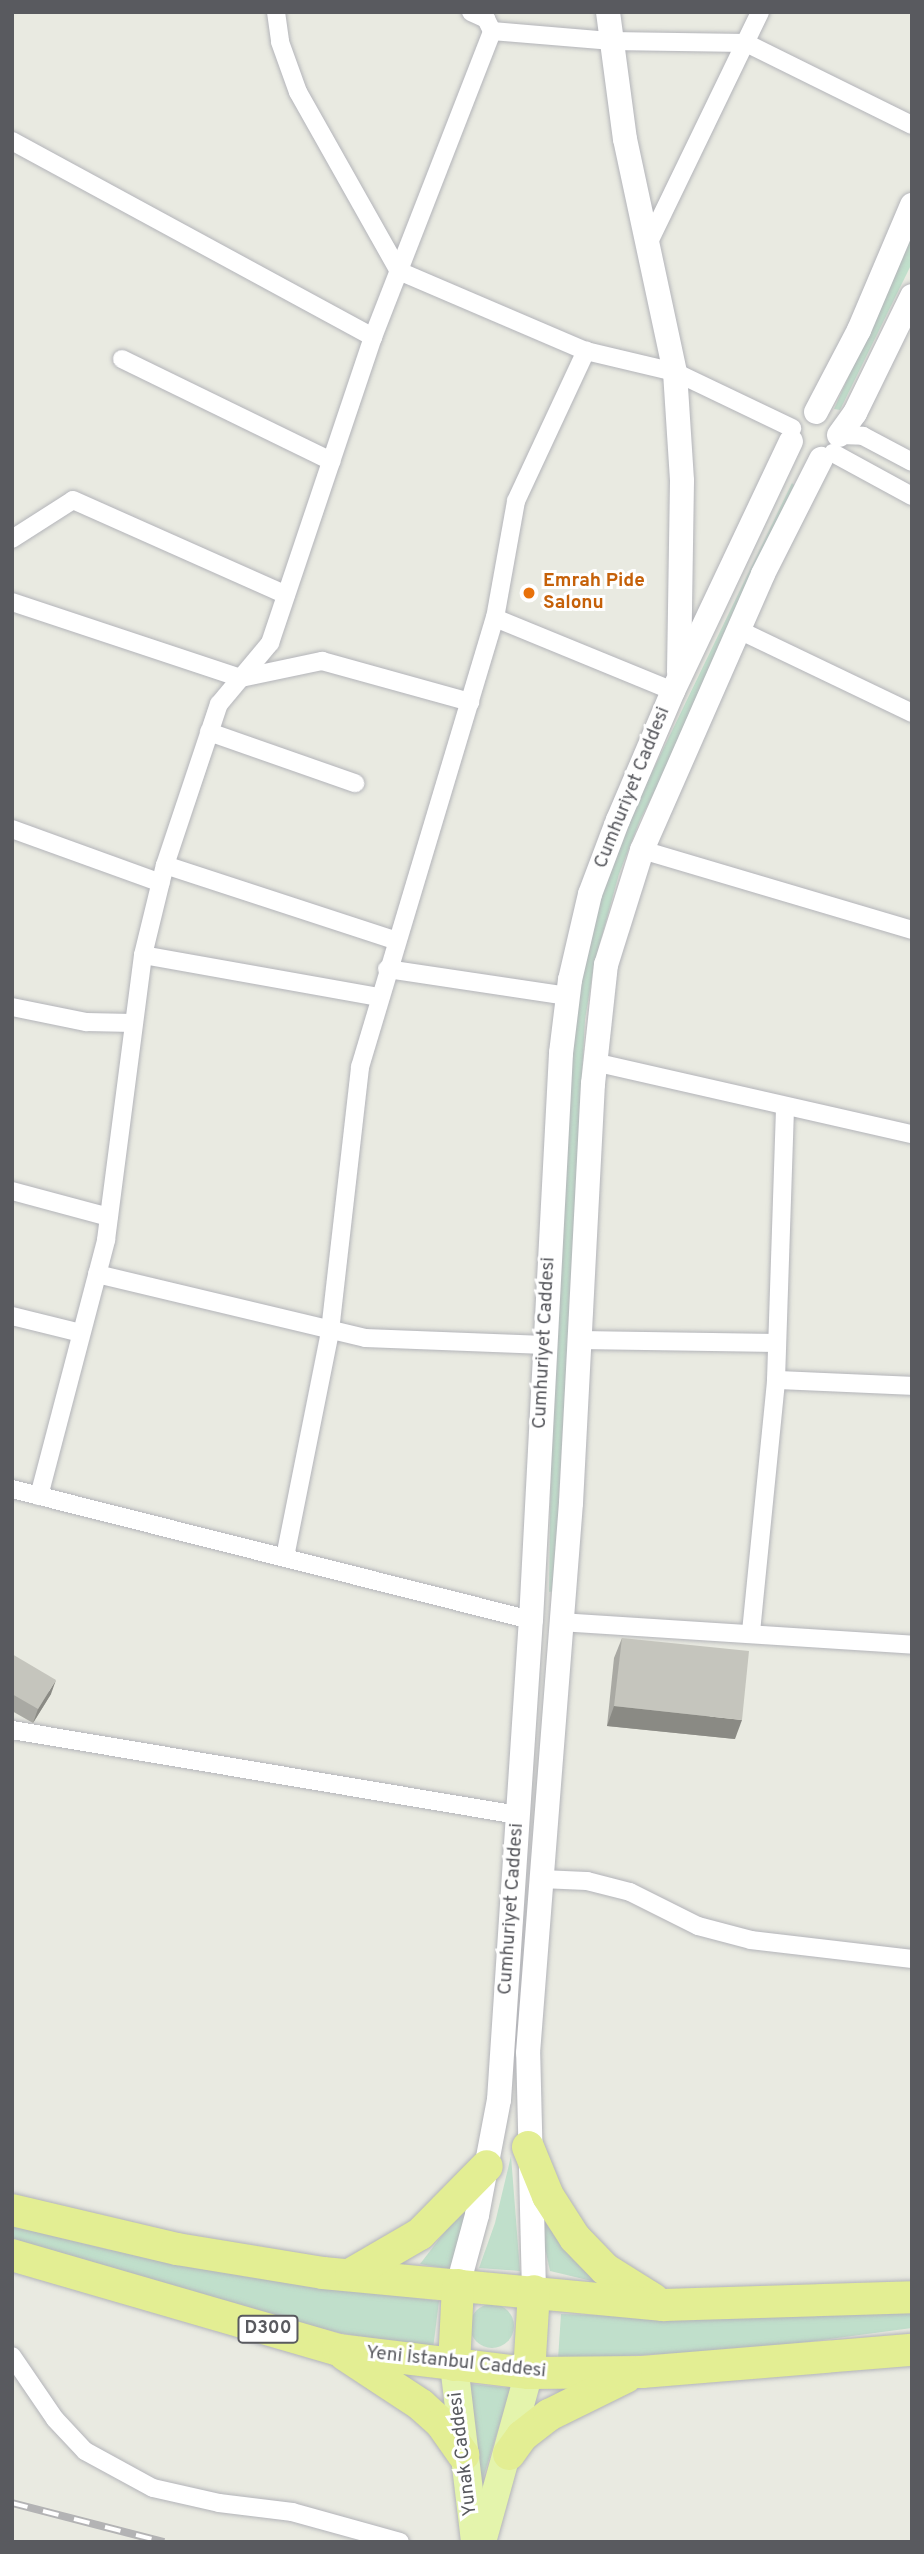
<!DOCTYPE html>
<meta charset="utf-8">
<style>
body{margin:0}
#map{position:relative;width:924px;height:2554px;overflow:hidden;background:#e9eae1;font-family:Overpass,sans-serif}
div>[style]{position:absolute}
.green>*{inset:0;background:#c0dfcb}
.round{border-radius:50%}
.roads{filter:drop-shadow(0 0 2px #b3b4b9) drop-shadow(0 0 2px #b3b4b9)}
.street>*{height:18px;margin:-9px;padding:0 9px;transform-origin:9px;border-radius:9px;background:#fff}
.secondary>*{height:24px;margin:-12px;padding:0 12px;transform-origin:12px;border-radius:12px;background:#fff}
.primary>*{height:28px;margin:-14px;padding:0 14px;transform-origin:14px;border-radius:14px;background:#e4f4ac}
.highway>*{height:32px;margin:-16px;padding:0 16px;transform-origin:16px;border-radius:16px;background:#e3ee93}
.rail>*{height:8px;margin-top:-4px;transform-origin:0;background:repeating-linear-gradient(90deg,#fff 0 16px,#b3b3b4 0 32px);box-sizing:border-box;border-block:2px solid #b3b3b4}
.wall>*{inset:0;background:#a9a9a3}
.shaded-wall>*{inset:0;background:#8a8a84}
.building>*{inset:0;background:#c5c5bd}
.dots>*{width:19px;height:19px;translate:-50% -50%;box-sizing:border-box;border:4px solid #fff;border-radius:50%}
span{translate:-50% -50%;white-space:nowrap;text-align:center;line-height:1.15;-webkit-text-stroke:6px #fff;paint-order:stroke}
.shield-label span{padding:2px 5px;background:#fff;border:2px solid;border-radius:5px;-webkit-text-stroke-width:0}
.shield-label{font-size:18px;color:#595a5f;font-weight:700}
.food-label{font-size:19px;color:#c56008;font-weight:700}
.left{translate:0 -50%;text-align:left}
.street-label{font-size:19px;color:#595a5f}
.frame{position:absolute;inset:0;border:14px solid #595a5f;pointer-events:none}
</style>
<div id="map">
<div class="green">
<i style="clip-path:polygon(912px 234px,912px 263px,840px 410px,834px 409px)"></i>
<i style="clip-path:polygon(792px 483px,796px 487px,679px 744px,640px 820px,619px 874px,594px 965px,585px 1020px,554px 1591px,549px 1592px,551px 1447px,570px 1082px,580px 981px,595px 913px,638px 801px)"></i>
<i style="clip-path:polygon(511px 2156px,520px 2271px,479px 2268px,495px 2223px)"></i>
<i style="clip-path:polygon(466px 2211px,450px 2269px,420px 2264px,460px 2212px)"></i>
<i style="clip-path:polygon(538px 2215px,596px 2282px,550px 2271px)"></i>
<i style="clip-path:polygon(12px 2226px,106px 2249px,322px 2286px,439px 2301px,433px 2349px,340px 2333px,214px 2302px,12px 2241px)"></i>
<i class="round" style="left:470px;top:2304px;width:44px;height:44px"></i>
<i style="clip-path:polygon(912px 2313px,912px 2328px,746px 2350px,558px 2359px,561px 2314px,709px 2319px)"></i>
<i style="clip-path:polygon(471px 2384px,511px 2388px,475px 2504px,470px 2395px)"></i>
</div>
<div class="roads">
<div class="street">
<i style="left:276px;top:12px;width:30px;rotate:82deg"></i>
<i style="left:280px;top:42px;width:53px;rotate:70.2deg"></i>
<i style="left:298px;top:92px;width:206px;rotate:60.6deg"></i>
<i style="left:399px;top:271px;width:203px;rotate:23.2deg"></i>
<i style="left:586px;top:351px;width:91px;rotate:13.3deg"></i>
<i style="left:675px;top:372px;width:130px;rotate:25.6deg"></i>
<i style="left:471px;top:12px;width:17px;rotate:25deg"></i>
<i style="left:486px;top:19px;width:13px;rotate:63deg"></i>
<i style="left:492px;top:31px;width:118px;rotate:4.8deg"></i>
<i style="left:610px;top:41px;width:136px;rotate:0.8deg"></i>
<i style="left:746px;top:43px;width:185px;rotate:26.3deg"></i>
<i style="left:12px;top:141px;width:411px;rotate:28.5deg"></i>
<i style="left:646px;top:248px;width:262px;rotate:-64.2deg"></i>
<i style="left:122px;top:359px;width:233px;rotate:26deg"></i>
<i style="left:839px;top:435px;width:24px;rotate:2deg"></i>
<i style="left:863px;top:436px;width:55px;rotate:28deg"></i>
<i style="left:833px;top:453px;width:90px;rotate:28.6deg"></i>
<i style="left:12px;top:539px;width:72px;rotate:-32.6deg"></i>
<i style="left:73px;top:500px;width:233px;rotate:24deg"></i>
<i style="left:12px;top:602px;width:241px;rotate:18.4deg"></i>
<i style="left:241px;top:678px;width:83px;rotate:-11.9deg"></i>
<i style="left:322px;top:661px;width:154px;rotate:15.5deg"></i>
<i style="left:495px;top:618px;width:192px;rotate:22.3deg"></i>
<i style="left:739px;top:630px;width:192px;rotate:25.6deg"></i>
<i style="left:209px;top:732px;width:155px;rotate:19.3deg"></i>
<i style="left:12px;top:829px;width:158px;rotate:19.9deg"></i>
<i style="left:642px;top:850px;width:282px;rotate:16.5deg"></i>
<i style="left:165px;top:865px;width:242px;rotate:18.1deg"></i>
<i style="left:143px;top:955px;width:240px;rotate:10.1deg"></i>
<i style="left:387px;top:969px;width:182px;rotate:8.5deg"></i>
<i style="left:12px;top:1007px;width:76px;rotate:11.5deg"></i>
<i style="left:86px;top:1022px;width:47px;rotate:1.2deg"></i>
<i style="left:594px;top:1062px;width:326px;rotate:12.8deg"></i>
<i style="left:12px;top:1191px;width:100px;rotate:15deg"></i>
<i style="left:97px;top:1274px;width:276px;rotate:13.4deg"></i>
<i style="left:365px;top:1338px;width:180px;rotate:2.2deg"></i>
<i style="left:12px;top:1316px;width:71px;rotate:13.8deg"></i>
<i style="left:580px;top:1340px;width:197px;rotate:0.9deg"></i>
<i style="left:776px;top:1380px;width:136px;rotate:2.5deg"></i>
<i style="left:12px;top:1489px;width:535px;rotate:14.17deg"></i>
<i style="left:39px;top:1496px;width:265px;rotate:-75.3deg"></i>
<i style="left:106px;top:1240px;width:287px;rotate:-82.6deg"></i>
<i style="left:143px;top:955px;width:93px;rotate:-76.3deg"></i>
<i style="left:165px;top:865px;width:170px;rotate:-71.5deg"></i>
<i style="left:219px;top:704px;width:80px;rotate:-50.1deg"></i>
<i style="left:270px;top:643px;width:323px;rotate:-71.4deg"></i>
<i style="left:373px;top:337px;width:328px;rotate:-68.7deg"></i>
<i style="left:285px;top:1557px;width:230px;rotate:-78.7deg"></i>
<i style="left:330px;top:1331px;width:266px;rotate:-83.5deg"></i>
<i style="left:360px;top:1067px;width:469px;rotate:-73.3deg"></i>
<i style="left:495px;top:618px;width:119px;rotate:-79.8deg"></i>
<i style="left:516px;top:501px;width:166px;rotate:-65deg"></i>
<i style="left:561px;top:1622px;width:352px;rotate:3.7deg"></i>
<i style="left:751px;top:1632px;width:253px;rotate:-84.3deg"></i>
<i style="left:776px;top:1380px;width:274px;rotate:-88.1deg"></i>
<i style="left:12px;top:1730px;width:513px;rotate:9.54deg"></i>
<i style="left:541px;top:1879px;width:46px;rotate:2.5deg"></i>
<i style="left:587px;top:1881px;width:44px;rotate:14.3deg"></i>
<i style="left:630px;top:1892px;width:76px;rotate:26.6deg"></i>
<i style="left:698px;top:1926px;width:55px;rotate:14.8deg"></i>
<i style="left:751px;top:1940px;width:162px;rotate:6.7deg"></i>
<i style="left:12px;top:2356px;width:76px;rotate:55.7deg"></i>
<i style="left:55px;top:2419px;width:44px;rotate:46.8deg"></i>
<i style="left:85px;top:2451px;width:77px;rotate:28.6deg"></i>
<i style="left:153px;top:2488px;width:68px;rotate:12.8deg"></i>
<i style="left:219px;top:2503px;width:74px;rotate:7deg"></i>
<i style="left:292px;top:2512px;width:112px;rotate:15.5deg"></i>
</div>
<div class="secondary">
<i style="left:608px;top:12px;width:128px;rotate:82.4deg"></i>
<i style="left:625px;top:139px;width:238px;rotate:77.9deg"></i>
<i style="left:675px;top:372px;width:109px;rotate:86.3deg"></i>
<i style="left:682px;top:481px;width:191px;rotate:90.9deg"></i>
<i style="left:816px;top:412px;width:93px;rotate:-62.3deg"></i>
<i style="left:859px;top:330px;width:136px;rotate:-67deg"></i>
<i style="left:839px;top:435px;width:27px;rotate:-54deg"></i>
<i style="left:855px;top:413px;width:130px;rotate:-64deg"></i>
<i style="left:458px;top:2285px;width:73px;rotate:-74.8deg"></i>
<i style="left:477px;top:2215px;width:117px;rotate:-79.2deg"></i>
<i style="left:499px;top:2100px;width:481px;rotate:-86.2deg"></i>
<i style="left:531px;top:1620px;width:568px;rotate:-86.97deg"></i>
<i style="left:561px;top:1053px;width:74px;rotate:-83deg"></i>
<i style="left:570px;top:980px;width:88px;rotate:-76.9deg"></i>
<i style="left:590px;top:894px;width:79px;rotate:-69.3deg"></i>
<i style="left:618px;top:820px;width:140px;rotate:-66.9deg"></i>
<i style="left:673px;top:691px;width:276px;rotate:-64.7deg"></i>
<i style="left:534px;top:2291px;width:238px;rotate:-91.4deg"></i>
<i style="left:528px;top:2053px;width:552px;rotate:-85.53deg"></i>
<i style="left:571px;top:1503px;width:420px;rotate:-87deg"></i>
<i style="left:593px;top:1084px;width:120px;rotate:-83.8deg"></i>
<i style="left:606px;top:965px;width:121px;rotate:-72.6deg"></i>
<i style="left:642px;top:850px;width:301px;rotate:-66.3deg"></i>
<i style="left:763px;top:574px;width:129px;rotate:-63.2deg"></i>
</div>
<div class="primary">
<i style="left:454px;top:2365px;width:178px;rotate:83.2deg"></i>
<i style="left:482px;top:2542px;width:175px;rotate:-74.5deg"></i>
</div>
<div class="highway">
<i style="left:528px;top:2147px;width:53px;rotate:67.8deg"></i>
<i style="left:548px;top:2196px;width:50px;rotate:57.3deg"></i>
<i style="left:575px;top:2238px;width:43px;rotate:45.9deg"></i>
<i style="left:605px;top:2269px;width:57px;rotate:32deg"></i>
<i style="left:12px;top:2210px;width:170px;rotate:13.3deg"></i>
<i style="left:177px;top:2249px;width:148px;rotate:9.3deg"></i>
<i style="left:323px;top:2273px;width:342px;rotate:5.4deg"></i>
<i style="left:663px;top:2305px;width:249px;rotate:-1.8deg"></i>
<i style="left:12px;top:2255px;width:340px;rotate:16.2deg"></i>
<i style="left:338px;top:2350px;width:192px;rotate:6.9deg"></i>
<i style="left:529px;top:2373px;width:113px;rotate:-0.5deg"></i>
<i style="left:642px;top:2372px;width:271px;rotate:-4.7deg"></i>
<i style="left:351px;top:2274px;width:80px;rotate:-30.1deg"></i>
<i style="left:420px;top:2234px;width:95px;rotate:-45.4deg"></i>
<i style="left:345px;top:2355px;width:91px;rotate:33.3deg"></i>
<i style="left:421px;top:2405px;width:27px;rotate:42deg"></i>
<i style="left:441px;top:2423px;width:39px;rotate:55deg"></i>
<i style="left:454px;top:2365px;width:80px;rotate:-87.1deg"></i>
<i style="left:529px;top:2373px;width:82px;rotate:-86.5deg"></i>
<i style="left:509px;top:2454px;width:22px;rotate:-54deg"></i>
<i style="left:522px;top:2436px;width:34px;rotate:-38deg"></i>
<i style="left:549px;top:2415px;width:86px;rotate:-26.3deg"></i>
</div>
</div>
<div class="rail">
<i style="left:12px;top:2503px;width:157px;rotate:14.4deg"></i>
</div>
<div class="wall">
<i style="clip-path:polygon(622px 1638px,735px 1739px,607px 1726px,614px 1658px)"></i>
<i style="clip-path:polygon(12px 1654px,51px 1694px,33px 1723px,12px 1711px)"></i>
</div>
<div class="shaded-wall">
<i style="clip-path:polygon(56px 1680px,51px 1694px,33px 1723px,38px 1709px)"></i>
<i style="clip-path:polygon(614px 1706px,742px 1720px,735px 1739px,607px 1726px)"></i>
</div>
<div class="building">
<i style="clip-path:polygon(622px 1638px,749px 1651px,742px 1720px,614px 1706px)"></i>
<i style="clip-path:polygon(12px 1654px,56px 1680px,38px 1709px,12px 1694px)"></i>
</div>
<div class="dots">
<i style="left:529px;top:593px;background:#e8710a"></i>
</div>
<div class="shield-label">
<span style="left:268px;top:2329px">D300</span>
</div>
<div class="food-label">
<span class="left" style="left:543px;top:593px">Emrah Pide<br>Salonu</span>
</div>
<div class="street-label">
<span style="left:633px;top:788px;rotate:-68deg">Cumhuriyet Caddesi</span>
<span style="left:545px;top:1343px;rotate:-87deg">Cumhuriyet Caddesi</span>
<span style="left:512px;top:1909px;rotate:-86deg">Cumhuriyet Caddesi</span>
<span style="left:456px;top:2363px;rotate:6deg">Yeni İstanbul Caddesi</span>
<span style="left:464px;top:2454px;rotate:-97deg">Yunak Caddesi</span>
</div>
<div class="frame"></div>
</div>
